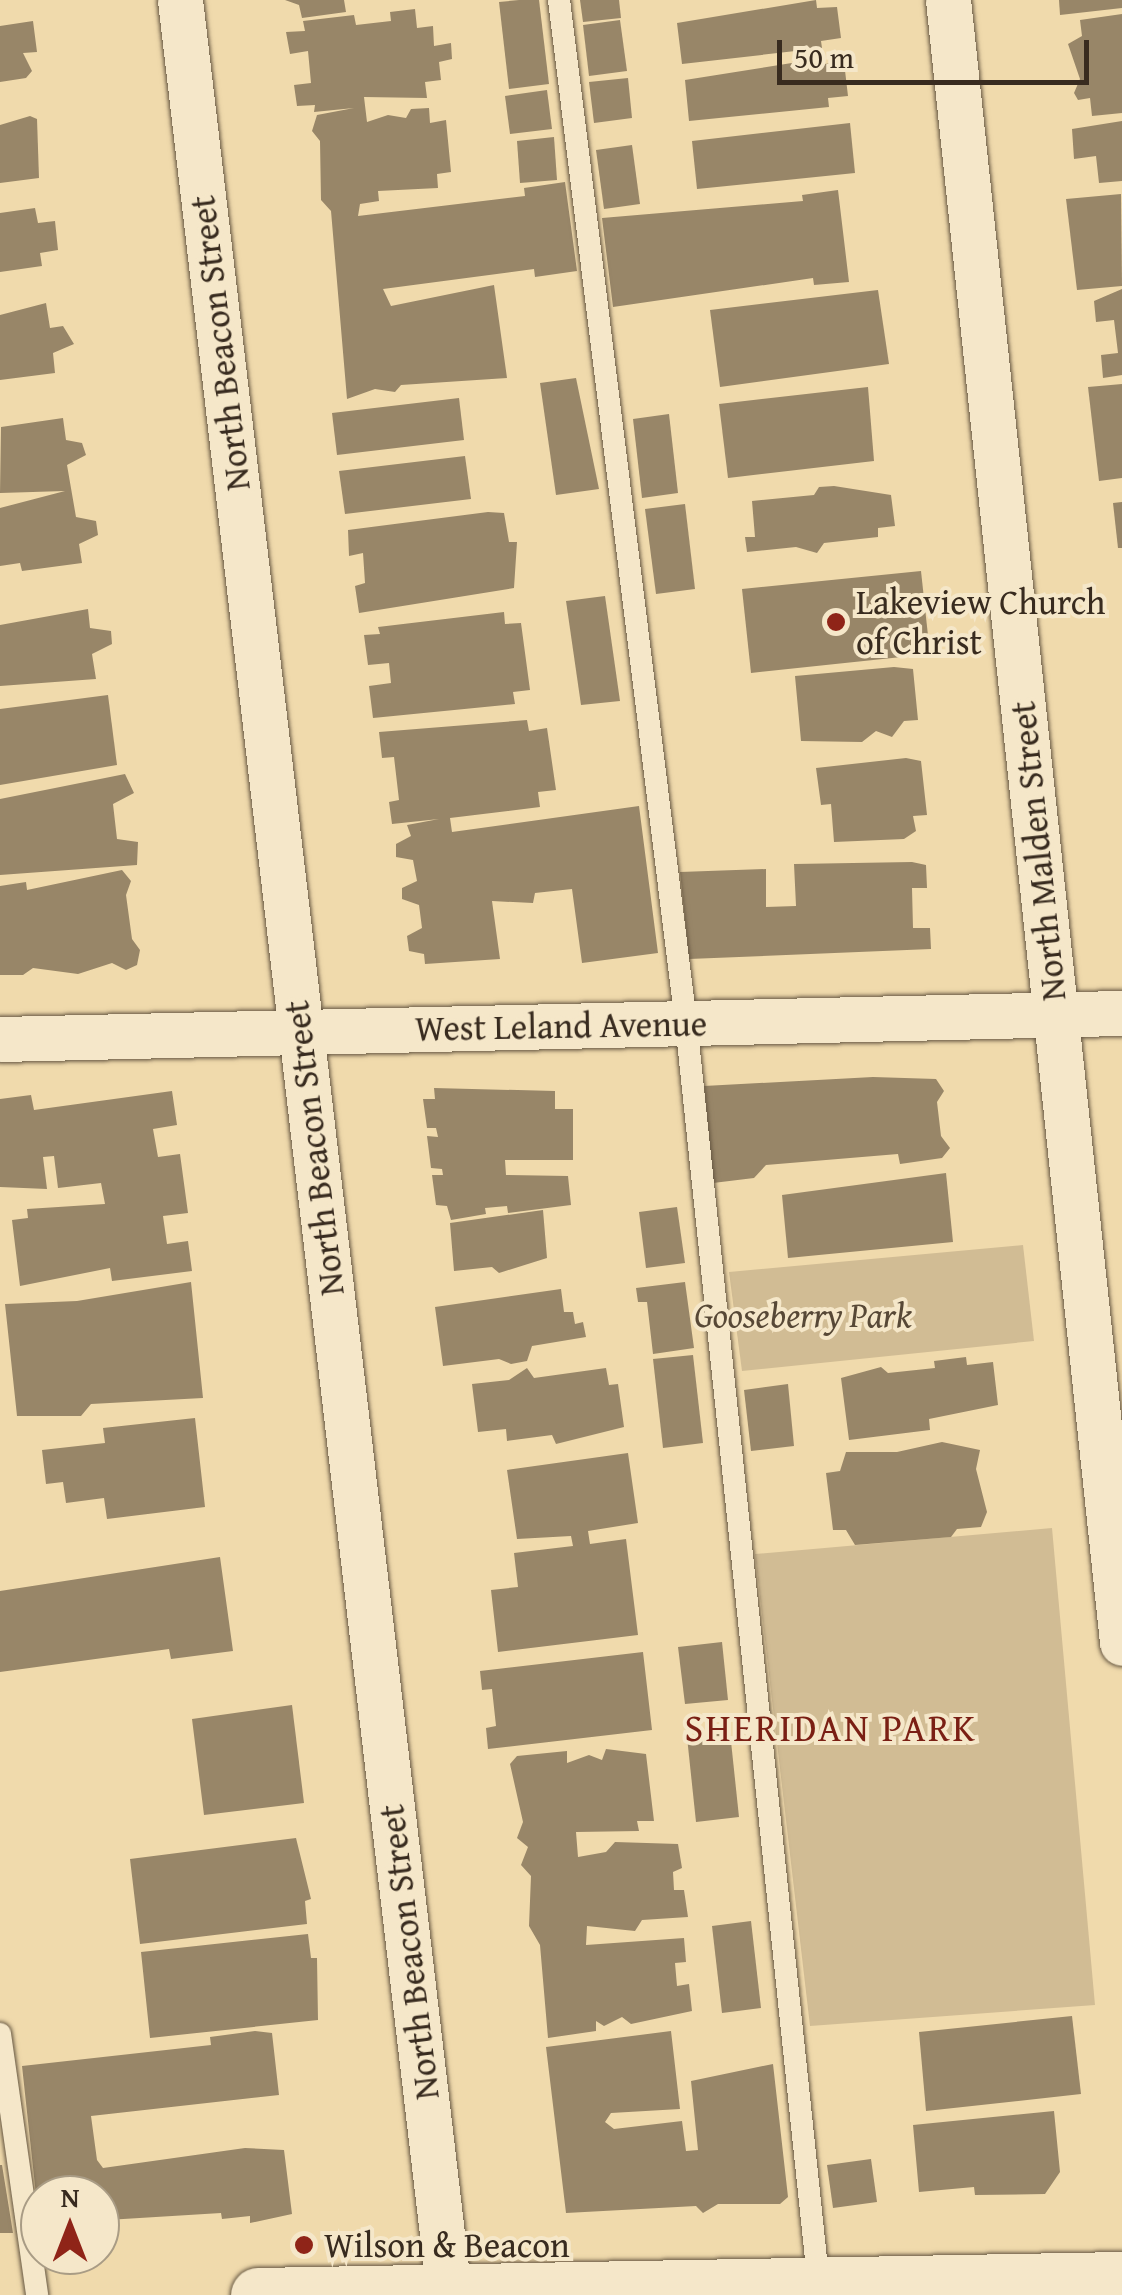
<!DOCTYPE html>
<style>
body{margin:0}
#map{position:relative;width:1122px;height:2295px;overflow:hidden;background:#f0daac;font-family:"Gentium Book Plus",serif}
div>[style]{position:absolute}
.green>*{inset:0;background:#d1bc94}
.building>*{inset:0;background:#988668}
.roads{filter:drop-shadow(0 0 2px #665742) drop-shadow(0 0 2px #665742)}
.lane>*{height:22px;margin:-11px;padding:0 11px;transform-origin:11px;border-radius:11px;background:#f5e7c9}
.street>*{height:45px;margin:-22.5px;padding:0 22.5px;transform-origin:22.5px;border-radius:22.5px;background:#f5e7c9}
.secondary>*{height:55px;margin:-27.5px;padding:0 27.5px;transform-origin:27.5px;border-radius:27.5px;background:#f5e7c9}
.dots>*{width:28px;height:28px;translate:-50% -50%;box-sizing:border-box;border:5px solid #f5e7c9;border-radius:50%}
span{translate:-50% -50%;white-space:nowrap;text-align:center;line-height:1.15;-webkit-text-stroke:8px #f5e7c9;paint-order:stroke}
.street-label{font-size:35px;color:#382b1f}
.poi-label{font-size:35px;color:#382b1f}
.left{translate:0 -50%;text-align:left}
.park-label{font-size:35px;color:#574836;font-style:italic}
.neighbourhood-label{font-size:38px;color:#7a1f14;letter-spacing:2.5px}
.north{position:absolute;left:20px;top:2175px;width:100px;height:100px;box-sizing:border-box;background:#f5e7c9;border:2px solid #a99c85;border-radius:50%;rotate:0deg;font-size:28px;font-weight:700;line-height:40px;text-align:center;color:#382b1f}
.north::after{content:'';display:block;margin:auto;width:35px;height:45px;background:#8f2418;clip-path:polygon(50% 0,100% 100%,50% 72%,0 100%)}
.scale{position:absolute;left:777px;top:40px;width:312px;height:45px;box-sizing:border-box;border:5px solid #382b1f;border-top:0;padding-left:12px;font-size:30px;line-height:35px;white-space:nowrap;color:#382b1f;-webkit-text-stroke:8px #f5e7c9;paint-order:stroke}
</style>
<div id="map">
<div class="green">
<i style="clip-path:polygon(1023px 1245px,1034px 1341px,742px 1371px,729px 1272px)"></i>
<i style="clip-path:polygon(1052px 1528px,1095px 2005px,810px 2026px,755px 1554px)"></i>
</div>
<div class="building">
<i style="clip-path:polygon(285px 0,344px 0,346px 12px,302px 18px,299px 5px)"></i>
<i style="clip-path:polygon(519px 0,539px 0,549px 84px,509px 89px,499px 2px)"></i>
<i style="clip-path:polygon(580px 0,619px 0,621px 18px,583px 22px)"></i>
<i style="clip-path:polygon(816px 0,817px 8px,837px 7px,841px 38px,821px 41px,822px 48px,682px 64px,677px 23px)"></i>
<i style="clip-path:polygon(1059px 0,1122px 0,1122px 8px,1060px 15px)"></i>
<i style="clip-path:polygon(415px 9px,417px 28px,433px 26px,434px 46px,451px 43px,452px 59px,439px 62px,441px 80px,425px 82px,427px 98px,364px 97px,367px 122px,388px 115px,406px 118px,411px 109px,429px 108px,430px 123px,446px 120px,451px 172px,437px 174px,438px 188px,378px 191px,379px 201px,360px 204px,358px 216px,525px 196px,524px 188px,565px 182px,577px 271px,535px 277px,534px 269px,383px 289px,391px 306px,494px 285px,507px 378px,401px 385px,395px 392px,375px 389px,347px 399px,331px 211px,321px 200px,320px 141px,312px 131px,317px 115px,354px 108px,314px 112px,315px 105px,297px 106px,294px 85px,311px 83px,308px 51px,290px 54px,286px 32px,305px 31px,303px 21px,354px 15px,356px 25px,391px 21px,390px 12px)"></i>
<i style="clip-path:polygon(1122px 14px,1122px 113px,1092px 116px,1090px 98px,1078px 100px,1074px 93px,1080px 79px,1068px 44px,1082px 36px,1080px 20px)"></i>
<i style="clip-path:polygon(620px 20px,627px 71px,589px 76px,583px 25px)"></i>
<i style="clip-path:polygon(33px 21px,37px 52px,23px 53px,32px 71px,26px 78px,0 82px,0 26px)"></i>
<i style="clip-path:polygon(823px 58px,824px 64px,844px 62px,848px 96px,828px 98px,829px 107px,689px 121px,685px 80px)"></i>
<i style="clip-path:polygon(628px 78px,632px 118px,594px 123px,589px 82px)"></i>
<i style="clip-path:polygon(547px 90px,552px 129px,510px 134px,505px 96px)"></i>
<i style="clip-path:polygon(30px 116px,37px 119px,39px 178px,0 183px,0 125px)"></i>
<i style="clip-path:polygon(1122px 121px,1122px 181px,1099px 183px,1096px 156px,1074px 159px,1072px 129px)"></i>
<i style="clip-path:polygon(850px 123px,855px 173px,697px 189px,692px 141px)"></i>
<i style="clip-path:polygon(554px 137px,557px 180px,520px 183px,517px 141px)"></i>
<i style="clip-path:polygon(632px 145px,640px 204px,604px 209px,596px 150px)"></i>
<i style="clip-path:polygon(838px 190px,849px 282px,814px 285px,813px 278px,613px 307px,602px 218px,803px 201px,802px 195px)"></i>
<i style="clip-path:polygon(1121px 194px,1122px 286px,1077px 290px,1066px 199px)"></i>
<i style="clip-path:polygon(35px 208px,38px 223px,55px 221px,58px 250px,40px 253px,42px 266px,0 272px,0 213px)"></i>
<i style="clip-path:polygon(1122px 289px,1122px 375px,1103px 378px,1101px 355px,1118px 353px,1114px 320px,1096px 322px,1094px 301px)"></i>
<i style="clip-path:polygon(878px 290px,889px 364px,720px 387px,710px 310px)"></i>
<i style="clip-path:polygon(46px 303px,50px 328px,63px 326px,74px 344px,53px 353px,55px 373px,0 380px,0 315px)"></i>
<i style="clip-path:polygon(576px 378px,599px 489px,556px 495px,540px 383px)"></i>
<i style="clip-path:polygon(1122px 384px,1122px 478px,1099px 481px,1088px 387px)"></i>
<i style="clip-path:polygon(868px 387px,874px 461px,728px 478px,719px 404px)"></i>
<i style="clip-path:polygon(459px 398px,464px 440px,337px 455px,332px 413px)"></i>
<i style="clip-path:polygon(669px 414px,678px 493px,642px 498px,633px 419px)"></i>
<i style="clip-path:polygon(63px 418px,66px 440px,82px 443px,86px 455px,67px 465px,76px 517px,96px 521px,98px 535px,79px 544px,82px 563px,22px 571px,20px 563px,0 566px,0 508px,65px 491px,0 493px,1px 427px)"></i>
<i style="clip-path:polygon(465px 456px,471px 499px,345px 514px,339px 471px)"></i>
<i style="clip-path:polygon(834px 486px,891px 495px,895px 526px,878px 528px,878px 537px,824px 543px,817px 553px,796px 547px,747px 552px,745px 537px,755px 537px,752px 501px,814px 495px,819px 487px)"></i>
<i style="clip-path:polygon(1122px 502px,1122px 548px,1118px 548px,1113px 503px)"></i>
<i style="clip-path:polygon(685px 504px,695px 589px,656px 594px,645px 509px)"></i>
<i style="clip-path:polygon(488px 512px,504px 513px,509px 542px,517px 542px,514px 588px,359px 613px,355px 586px,365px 583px,363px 553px,349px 556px,348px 530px)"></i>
<i style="clip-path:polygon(921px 571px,930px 654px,751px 673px,742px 589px)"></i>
<i style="clip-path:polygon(605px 596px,620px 701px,581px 705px,566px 601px)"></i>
<i style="clip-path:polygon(88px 609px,90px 628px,111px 631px,112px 644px,92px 654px,96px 679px,0 686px,0 625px)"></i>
<i style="clip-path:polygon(504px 612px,505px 624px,521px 623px,530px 690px,513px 692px,515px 704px,373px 718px,369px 686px,391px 683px,389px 663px,368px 665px,364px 635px,380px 634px,378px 627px)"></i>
<i style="clip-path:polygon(894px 667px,913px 669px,918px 720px,904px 721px,892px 737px,876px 731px,862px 742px,801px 741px,795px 676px)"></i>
<i style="clip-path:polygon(108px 695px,117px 765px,0 785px,0 709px)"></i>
<i style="clip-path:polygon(527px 720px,529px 731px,547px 728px,556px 790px,538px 792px,540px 807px,450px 818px,452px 832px,639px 806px,658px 953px,582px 963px,572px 889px,535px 893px,533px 903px,492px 901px,500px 959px,425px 964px,424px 954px,409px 951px,407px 936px,422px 928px,419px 905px,402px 899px,402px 888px,417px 881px,413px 860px,396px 857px,396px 844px,411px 836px,407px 825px,439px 819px,392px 824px,389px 802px,399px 800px,394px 757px,382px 758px,379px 732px)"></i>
<i style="clip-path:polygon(906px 758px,921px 761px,927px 815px,913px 816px,916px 831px,904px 839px,834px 842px,831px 804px,821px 805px,816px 768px)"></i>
<i style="clip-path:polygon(125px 774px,134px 793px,113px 804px,117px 839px,138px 842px,137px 865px,0 875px,0 799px)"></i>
<i style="clip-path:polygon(912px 862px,926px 865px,927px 888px,912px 888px,913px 928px,930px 928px,931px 949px,689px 959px,680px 872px,766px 869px,766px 907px,796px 906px,794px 864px)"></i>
<i style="clip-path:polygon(122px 870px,131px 881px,126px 895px,132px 939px,140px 950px,137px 965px,126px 970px,112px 963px,78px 974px,33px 968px,23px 975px,0 975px,0 886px,26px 882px,27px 890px)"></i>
<i style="clip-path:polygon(873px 1077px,936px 1079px,944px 1091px,937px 1102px,941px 1136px,950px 1148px,942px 1158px,900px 1164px,898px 1154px,766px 1165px,754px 1178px,713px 1183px,704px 1086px)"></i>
<i style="clip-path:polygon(434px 1088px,555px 1091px,555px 1109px,573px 1109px,573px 1160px,505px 1160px,506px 1175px,568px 1176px,571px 1205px,508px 1213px,507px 1206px,485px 1208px,486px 1214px,451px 1220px,447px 1206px,436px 1205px,432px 1175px,443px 1175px,442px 1169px,431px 1168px,427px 1136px,438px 1137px,436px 1128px,427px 1128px,423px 1099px,435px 1099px)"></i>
<i style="clip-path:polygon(172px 1091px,177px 1125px,153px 1129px,158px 1157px,180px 1154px,188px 1213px,163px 1216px,167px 1244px,188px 1241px,192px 1271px,112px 1281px,110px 1268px,20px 1286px,12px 1220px,28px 1218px,27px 1209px,105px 1204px,101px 1183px,58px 1188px,54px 1156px,43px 1157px,47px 1189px,0 1187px,0 1099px,31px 1095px,34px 1110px)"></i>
<i style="clip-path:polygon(946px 1173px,953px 1242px,788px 1258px,782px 1195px)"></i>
<i style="clip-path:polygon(677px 1207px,685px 1263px,646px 1268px,639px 1212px)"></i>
<i style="clip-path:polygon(543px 1210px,547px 1258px,499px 1273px,492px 1267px,454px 1271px,450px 1223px)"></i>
<i style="clip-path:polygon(191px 1282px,203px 1398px,91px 1404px,81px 1416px,17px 1416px,5px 1304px,77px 1301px)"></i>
<i style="clip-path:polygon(685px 1282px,694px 1348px,653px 1354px,647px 1302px,638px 1302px,636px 1288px)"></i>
<i style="clip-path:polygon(561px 1289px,564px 1312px,573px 1312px,575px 1324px,583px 1322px,586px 1337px,532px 1346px,527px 1361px,511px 1364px,499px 1359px,443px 1366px,435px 1307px)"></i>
<i style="clip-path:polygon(693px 1355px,703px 1443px,663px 1448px,653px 1359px)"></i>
<i style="clip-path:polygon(966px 1357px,967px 1365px,993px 1362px,998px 1405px,929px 1419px,930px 1430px,849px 1440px,841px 1378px,881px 1367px,888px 1373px,935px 1368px,934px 1361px)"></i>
<i style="clip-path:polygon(527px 1368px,534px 1378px,606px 1368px,609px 1385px,618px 1384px,624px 1427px,556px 1444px,552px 1435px,507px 1441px,506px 1429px,478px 1432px,472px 1384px,509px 1380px)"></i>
<i style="clip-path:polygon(788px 1384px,794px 1446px,751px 1451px,744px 1390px)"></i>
<i style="clip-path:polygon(195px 1418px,205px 1507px,107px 1519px,104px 1498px,66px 1503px,63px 1482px,46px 1484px,42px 1450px,105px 1443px,103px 1428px)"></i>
<i style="clip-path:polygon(942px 1442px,980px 1450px,976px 1469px,987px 1512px,981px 1527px,957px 1529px,951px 1537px,855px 1545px,846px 1530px,833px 1530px,826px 1473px,840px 1471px,846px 1452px,897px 1452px)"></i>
<i style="clip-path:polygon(628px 1453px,638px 1523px,588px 1531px,590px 1544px,626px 1539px,638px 1635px,498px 1652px,491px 1590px,518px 1587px,514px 1553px,573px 1546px,571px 1536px,517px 1539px,507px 1470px)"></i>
<i style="clip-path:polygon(220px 1557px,233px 1651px,171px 1659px,169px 1649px,0 1672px,0 1591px)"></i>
<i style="clip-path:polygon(722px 1642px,728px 1700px,685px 1704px,678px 1647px)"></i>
<i style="clip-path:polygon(643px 1652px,652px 1730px,488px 1749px,486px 1728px,496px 1726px,492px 1689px,482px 1690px,480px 1671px)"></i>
<i style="clip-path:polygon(292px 1705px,304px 1803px,204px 1815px,192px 1719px)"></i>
<i style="clip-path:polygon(730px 1732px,739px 1817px,696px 1822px,687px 1737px)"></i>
<i style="clip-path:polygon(606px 1749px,646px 1754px,654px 1821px,637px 1821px,639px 1831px,576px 1832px,578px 1857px,606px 1852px,615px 1842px,678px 1844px,682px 1868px,673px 1872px,674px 1890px,684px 1890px,688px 1917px,642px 1920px,635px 1931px,587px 1926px,586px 1945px,684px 1938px,686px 1962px,675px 1963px,677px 1986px,689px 1984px,692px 2011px,631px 2024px,622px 2017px,604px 2026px,596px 2021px,596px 2031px,548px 2038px,540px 1945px,529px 1926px,531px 1876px,521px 1865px,528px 1847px,517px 1838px,523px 1822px,510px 1764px,517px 1756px,567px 1751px,567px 1763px,589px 1755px,602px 1760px)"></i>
<i style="clip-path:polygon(296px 1838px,311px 1899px,305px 1901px,307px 1924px,140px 1944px,130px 1859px)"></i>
<i style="clip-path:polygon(751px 1921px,761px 2008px,722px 2013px,712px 1926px)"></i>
<i style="clip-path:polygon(308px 1934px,311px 1958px,317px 1958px,318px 2020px,150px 2038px,141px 1952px)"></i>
<i style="clip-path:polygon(1072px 2016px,1081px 2094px,926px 2111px,919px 2032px)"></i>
<i style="clip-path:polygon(255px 2031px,272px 2033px,279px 2095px,91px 2116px,97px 2160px,103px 2168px,245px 2148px,284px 2150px,292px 2214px,250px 2223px,250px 2216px,222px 2219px,221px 2213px,107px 2220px,100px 2218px,100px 2195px,40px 2195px,37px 2204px,22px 2066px,211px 2045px,210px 2037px)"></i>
<i style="clip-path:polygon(671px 2031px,680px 2109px,611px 2113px,605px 2122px,614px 2129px,682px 2121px,686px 2151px,698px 2150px,691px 2081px,773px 2064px,788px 2197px,780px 2204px,718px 2204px,703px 2213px,696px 2206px,566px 2213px,546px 2047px)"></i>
<i style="clip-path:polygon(1054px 2111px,1060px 2172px,1045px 2194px,975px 2195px,974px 2187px,919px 2192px,913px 2125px)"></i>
<i style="clip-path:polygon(871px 2159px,877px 2202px,833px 2208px,827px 2165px)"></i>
<i style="clip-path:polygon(0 2165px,2px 2165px,13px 2233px,0 2233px)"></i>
</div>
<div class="roads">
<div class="lane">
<i style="left:559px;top:0;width:1030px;rotate:82.92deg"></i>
<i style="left:686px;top:1022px;width:1272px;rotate:84deg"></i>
<i style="left:0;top:2034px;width:264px;rotate:81.9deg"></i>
</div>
<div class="street">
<i style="left:180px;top:0;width:2311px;rotate:83.31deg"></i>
<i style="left:948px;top:0;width:1652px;rotate:83.95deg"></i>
<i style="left:0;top:1039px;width:1122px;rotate:-1.33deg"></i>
</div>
<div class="secondary">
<i style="left:258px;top:2295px;width:864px;rotate:-1.06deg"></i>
</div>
</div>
<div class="dots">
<i style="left:836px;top:622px;background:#8f2418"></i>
<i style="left:304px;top:2245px;background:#8f2418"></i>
</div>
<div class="street-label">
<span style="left:220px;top:343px;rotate:-97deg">North Beacon Street</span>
<span style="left:1038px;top:851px;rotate:-96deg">North Malden Street</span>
<span style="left:561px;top:1026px;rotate:-1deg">West Leland Avenue</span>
<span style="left:314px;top:1148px;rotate:-97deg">North Beacon Street</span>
<span style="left:409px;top:1952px;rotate:-97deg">North Beacon Street</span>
</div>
<div class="poi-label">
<span class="left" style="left:856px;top:622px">Lakeview Church<br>of Christ</span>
<span class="left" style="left:324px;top:2245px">Wilson &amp; Beacon</span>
</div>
<div class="park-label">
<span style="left:803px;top:1315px">Gooseberry Park</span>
</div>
<div class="neighbourhood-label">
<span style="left:831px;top:1728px">SHERIDAN PARK</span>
</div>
<div class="north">N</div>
<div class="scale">50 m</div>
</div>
